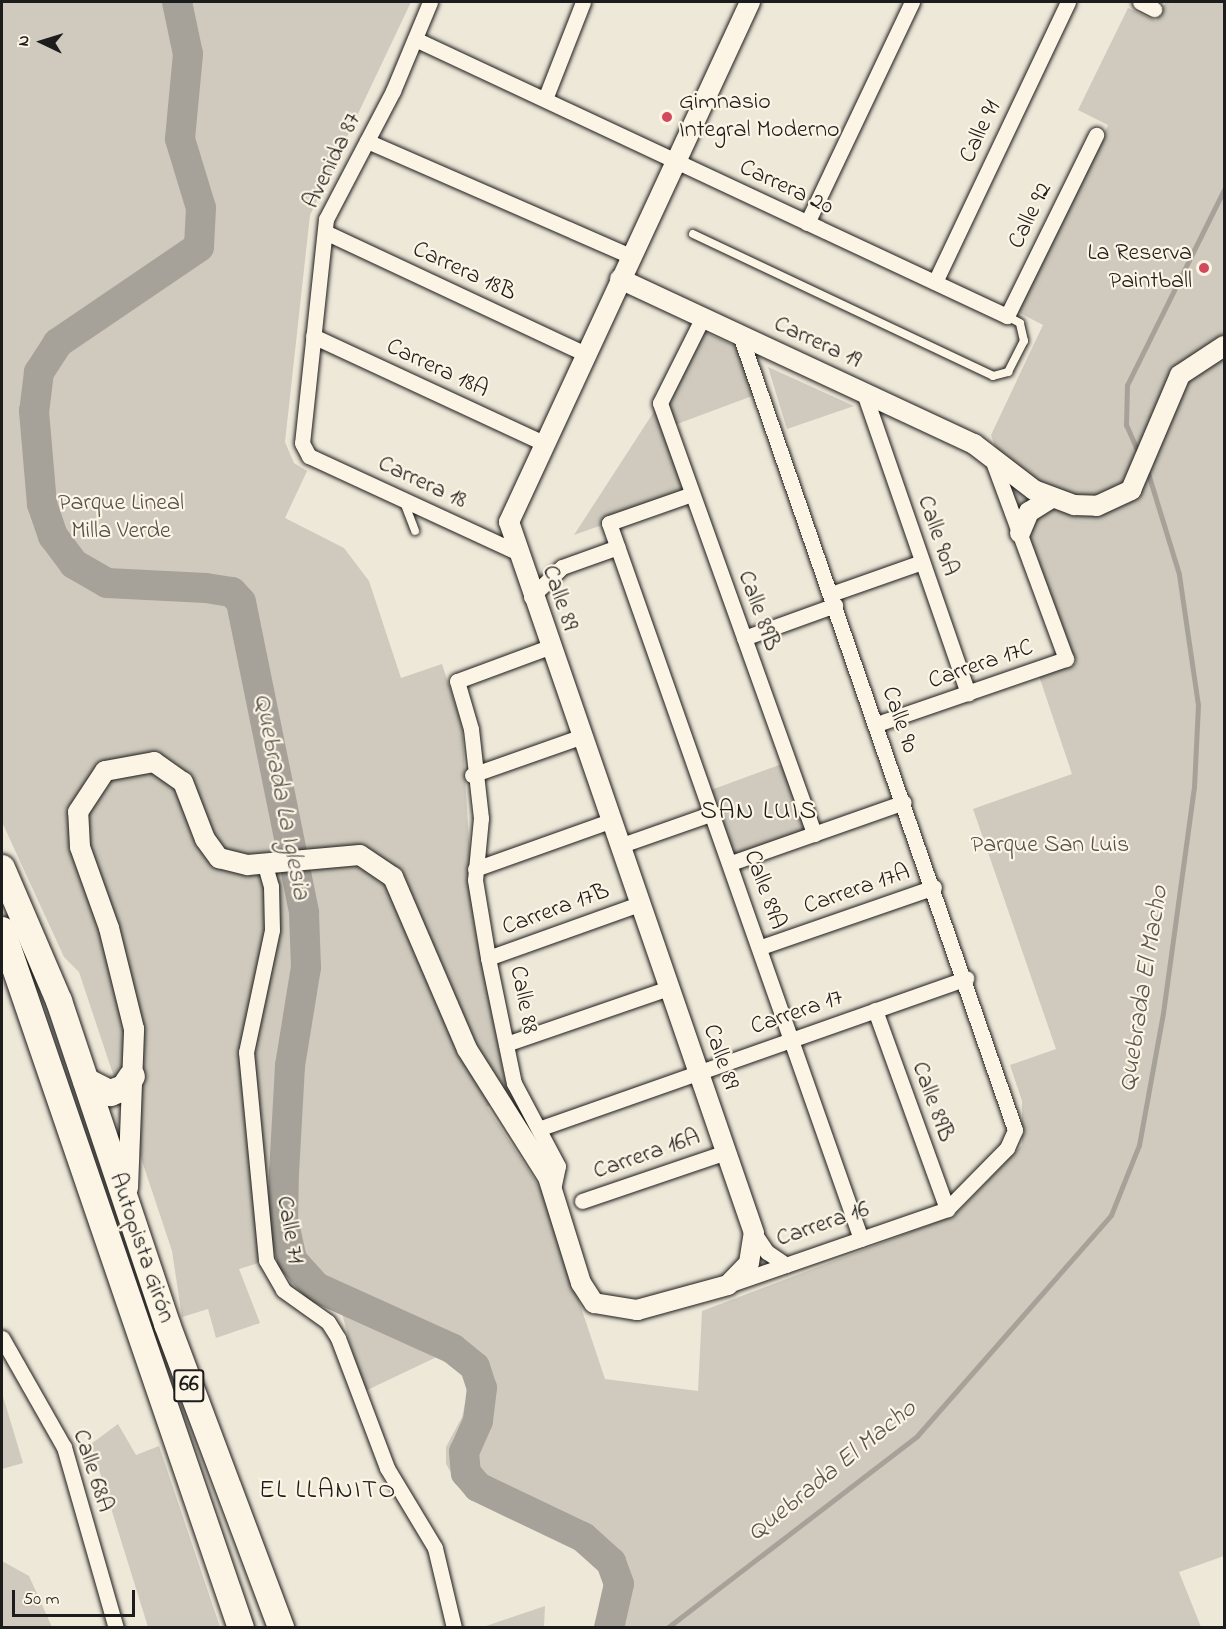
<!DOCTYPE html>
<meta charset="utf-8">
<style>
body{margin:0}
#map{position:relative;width:1226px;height:1629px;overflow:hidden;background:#eee8d9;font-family:"Indie Flower",sans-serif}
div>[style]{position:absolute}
.green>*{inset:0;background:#cfcabd}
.stream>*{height:5px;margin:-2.5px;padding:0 2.5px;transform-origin:2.5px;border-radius:2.5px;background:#a7a299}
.river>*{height:30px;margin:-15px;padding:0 15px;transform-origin:15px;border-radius:15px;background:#a7a299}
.roads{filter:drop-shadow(0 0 2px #1c1c1c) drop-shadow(0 0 2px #1c1c1c)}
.service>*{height:8px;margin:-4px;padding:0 4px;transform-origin:4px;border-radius:4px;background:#fcf5e5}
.minor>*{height:15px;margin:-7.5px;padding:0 7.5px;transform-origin:7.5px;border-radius:7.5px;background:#fcf5e5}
.tertiary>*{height:20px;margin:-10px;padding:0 10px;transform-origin:10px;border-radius:10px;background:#fcf5e5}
.trunk>*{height:26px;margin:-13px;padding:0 13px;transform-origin:13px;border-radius:13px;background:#fcf5e5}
.dots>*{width:16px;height:16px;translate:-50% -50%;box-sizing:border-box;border:3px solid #fcf5e5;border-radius:50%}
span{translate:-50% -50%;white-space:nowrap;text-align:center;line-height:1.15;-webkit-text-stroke:4.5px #fcf5e5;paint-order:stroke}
.shield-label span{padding:2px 4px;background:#fcf5e5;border:2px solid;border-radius:4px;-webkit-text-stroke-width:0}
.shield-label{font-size:22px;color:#1c1c1c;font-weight:700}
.poi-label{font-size:24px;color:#1c1c1c}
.left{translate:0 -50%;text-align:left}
.right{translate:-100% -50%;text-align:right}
.street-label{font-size:24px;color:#1c1c1c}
.park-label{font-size:24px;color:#52504c}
.water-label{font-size:26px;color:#5b5854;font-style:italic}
.neighbourhood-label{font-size:26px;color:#1c1c1c;letter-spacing:1.5px}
.frame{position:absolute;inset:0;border:3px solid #1c1c1c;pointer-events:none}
.north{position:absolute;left:12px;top:12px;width:60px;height:60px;-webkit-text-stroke:4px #fcf5e5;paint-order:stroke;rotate:274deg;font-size:16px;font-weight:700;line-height:24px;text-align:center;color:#1c1c1c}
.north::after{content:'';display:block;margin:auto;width:21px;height:27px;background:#1c1c1c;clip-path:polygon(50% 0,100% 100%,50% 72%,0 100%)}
.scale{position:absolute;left:12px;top:1590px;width:123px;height:27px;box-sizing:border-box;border:3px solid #1c1c1c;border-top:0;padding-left:8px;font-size:18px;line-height:21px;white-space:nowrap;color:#1c1c1c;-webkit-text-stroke:4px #fcf5e5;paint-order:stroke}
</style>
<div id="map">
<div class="green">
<i style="clip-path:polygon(2px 2px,411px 2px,310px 215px,285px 442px,294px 463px,307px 471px,285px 518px,344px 548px,369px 581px,401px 678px,442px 664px,462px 725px,474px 924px,508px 1094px,487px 1107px,542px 1191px,605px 1379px,698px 1391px,702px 1311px,955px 1215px,1022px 1145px,1022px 1101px,1010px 1065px,1056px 1049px,973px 809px,1072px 774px,1039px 676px,1076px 663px,991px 435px,1043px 325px,1018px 312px,1108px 125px,1078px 110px,1128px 8px,1156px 21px,1166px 2px,1224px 2px,1224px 1556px,1179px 1572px,1201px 1627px,595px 1627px,606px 1593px,601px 1563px,577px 1543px,457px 1483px,446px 1464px,446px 1447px,462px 1417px,469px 1386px,463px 1367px,443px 1354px,363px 1392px,342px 1313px,294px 1290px,277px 1257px,239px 1269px,260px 1323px,216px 1338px,208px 1309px,182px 1317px,172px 1251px,79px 972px,64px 957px,2px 822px)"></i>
<i style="clip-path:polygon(697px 329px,740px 348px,755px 395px,669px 427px,660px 403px)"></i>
<i style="clip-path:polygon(768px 367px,854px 406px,787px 429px)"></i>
<i style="clip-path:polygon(655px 410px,687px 495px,574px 535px)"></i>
<i style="clip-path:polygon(782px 764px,807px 834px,736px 859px,711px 790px)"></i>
<i style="clip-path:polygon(2px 1393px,23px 1463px,2px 1469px)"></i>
<i style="clip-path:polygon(118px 1424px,136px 1455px,159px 1446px,220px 1627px,148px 1627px,91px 1444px)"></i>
<i style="clip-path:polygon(2px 1561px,29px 1576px,52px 1627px,2px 1627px)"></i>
<i style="clip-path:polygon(545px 1606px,544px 1627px,483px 1627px)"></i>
</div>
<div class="stream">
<i style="left:1140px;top:456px;width:34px;rotate:-114deg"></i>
<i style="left:1126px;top:425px;width:40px;rotate:-88.6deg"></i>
<i style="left:1127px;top:385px;width:218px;rotate:-63.6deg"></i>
<i style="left:667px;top:1628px;width:315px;rotate:-37.5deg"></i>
<i style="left:917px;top:1436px;width:294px;rotate:-48.7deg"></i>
<i style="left:1111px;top:1215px;width:75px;rotate:-68.2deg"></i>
<i style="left:1139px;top:1145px;width:134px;rotate:-79.7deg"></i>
<i style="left:1163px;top:1013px;width:228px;rotate:-82.2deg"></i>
<i style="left:1194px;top:787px;width:82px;rotate:-87.2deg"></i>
<i style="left:1198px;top:705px;width:132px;rotate:-98.3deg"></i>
<i style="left:1179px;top:574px;width:112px;rotate:-107.1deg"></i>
</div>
<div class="river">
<i style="left:177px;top:2px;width:53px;rotate:78.1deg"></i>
<i style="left:188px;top:54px;width:85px;rotate:95.4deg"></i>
<i style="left:180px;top:139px;width:72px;rotate:73.1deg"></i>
<i style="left:201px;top:208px;width:39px;rotate:93deg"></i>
<i style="left:199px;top:247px;width:171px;rotate:145.8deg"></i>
<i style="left:58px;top:343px;width:35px;rotate:123deg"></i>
<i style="left:39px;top:372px;width:39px;rotate:97deg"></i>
<i style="left:34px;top:411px;width:93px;rotate:85.1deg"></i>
<i style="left:42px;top:504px;width:34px;rotate:71deg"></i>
<i style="left:53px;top:536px;width:35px;rotate:53deg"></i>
<i style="left:74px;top:564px;width:38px;rotate:30deg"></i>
<i style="left:107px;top:583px;width:99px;rotate:2.9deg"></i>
<i style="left:206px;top:588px;width:26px;rotate:9deg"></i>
<i style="left:232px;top:592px;width:13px;rotate:48deg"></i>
<i style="left:241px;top:602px;width:317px;rotate:78.5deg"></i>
<i style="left:304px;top:913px;width:54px;rotate:87.9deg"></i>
<i style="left:306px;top:967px;width:100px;rotate:99.2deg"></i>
<i style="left:290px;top:1066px;width:106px;rotate:93.2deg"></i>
<i style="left:284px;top:1172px;width:47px;rotate:91.2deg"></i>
<i style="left:283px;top:1219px;width:42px;rotate:77.6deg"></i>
<i style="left:292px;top:1260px;width:36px;rotate:48deg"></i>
<i style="left:316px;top:1287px;width:150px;rotate:24.3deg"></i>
<i style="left:453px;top:1349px;width:28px;rotate:39deg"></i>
<i style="left:475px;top:1367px;width:22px;rotate:72deg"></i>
<i style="left:482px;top:1388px;width:33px;rotate:97deg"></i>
<i style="left:478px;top:1421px;width:34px;rotate:114deg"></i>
<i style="left:464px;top:1452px;width:21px;rotate:85deg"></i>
<i style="left:466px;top:1473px;width:18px;rotate:49deg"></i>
<i style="left:478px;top:1487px;width:116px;rotate:25.5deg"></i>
<i style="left:583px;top:1537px;width:38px;rotate:42deg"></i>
<i style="left:611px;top:1562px;width:23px;rotate:70deg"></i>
<i style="left:619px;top:1584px;width:45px;rotate:102.8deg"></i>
</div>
<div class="roads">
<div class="service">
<i style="left:693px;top:234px;width:332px;rotate:25.3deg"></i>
<i style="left:993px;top:376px;width:16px;rotate:-15deg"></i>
<i style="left:1008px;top:372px;width:35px;rotate:-63deg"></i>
<i style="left:1024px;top:341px;width:18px;rotate:-103deg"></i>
<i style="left:1020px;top:323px;width:15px;rotate:-152deg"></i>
<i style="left:404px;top:502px;width:31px;rotate:69deg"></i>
</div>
<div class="minor">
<i style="left:430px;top:2px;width:96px;rotate:112.6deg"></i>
<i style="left:393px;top:91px;width:144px;rotate:117.6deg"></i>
<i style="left:326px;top:219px;width:225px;rotate:96.1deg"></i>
<i style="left:302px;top:443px;width:15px;rotate:62deg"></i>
<i style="left:309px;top:456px;width:227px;rotate:24.8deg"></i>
<i style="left:1140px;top:2px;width:16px;rotate:27deg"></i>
<i style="left:415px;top:39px;width:654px;rotate:25.08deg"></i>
<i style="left:1007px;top:316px;width:202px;rotate:-63.8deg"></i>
<i style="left:545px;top:99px;width:104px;rotate:-68.6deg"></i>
<i style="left:367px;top:141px;width:287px;rotate:23.6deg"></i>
<i style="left:807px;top:223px;width:245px;rotate:-64.6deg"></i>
<i style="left:325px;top:232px;width:287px;rotate:25.1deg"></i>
<i style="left:935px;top:282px;width:310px;rotate:-64.6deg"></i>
<i style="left:703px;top:317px;width:96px;rotate:116.6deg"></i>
<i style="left:660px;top:403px;width:458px;rotate:70.3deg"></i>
<i style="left:313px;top:336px;width:254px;rotate:24.9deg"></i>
<i style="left:864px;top:393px;width:318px;rotate:70.9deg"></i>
<i style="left:692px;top:494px;width:88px;rotate:160.7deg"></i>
<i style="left:609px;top:523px;width:759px;rotate:70.61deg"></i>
<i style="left:831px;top:594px;width:96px;rotate:-19.4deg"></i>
<i style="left:531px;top:597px;width:43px;rotate:-44.1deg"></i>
<i style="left:562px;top:567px;width:59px;rotate:-19.7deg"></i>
<i style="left:744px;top:638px;width:97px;rotate:-19.9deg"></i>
<i style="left:549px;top:647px;width:98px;rotate:159.7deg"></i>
<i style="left:457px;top:681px;width:50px;rotate:73.7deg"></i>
<i style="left:471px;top:729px;width:90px;rotate:83.6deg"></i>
<i style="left:481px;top:818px;width:62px;rotate:95.5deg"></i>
<i style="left:475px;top:880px;width:79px;rotate:80.5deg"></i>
<i style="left:488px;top:958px;width:128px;rotate:78.3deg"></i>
<i style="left:514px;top:1083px;width:94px;rotate:62.1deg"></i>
<i style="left:558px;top:1166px;width:24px;rotate:102deg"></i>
<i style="left:877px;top:724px;width:200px;rotate:-19deg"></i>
<i style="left:1066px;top:659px;width:216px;rotate:-110.3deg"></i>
<i style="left:472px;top:775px;width:114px;rotate:-19.4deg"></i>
<i style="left:619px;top:846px;width:100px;rotate:-19.3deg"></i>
<i style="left:264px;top:862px;width:25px;rotate:74deg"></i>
<i style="left:271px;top:886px;width:44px;rotate:88.7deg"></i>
<i style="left:272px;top:930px;width:125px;rotate:102deg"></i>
<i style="left:246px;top:1052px;width:209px;rotate:84.5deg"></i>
<i style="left:266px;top:1260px;width:34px;rotate:60deg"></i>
<i style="left:283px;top:1290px;width:55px;rotate:35.4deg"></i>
<i style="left:328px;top:1322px;width:19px;rotate:58deg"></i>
<i style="left:338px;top:1338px;width:139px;rotate:69.3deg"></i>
<i style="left:387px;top:1468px;width:93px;rotate:59deg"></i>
<i style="left:435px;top:1548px;width:82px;rotate:76.6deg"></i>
<i style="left:731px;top:863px;width:183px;rotate:-19.4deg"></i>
<i style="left:475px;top:869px;width:143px;rotate:-19.6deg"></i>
<i style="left:761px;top:947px;width:183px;rotate:-19.1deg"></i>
<i style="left:488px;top:958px;width:160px;rotate:-19.7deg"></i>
<i style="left:875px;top:1010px;width:212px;rotate:70.1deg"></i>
<i style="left:506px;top:1044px;width:172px;rotate:-19deg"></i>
<i style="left:541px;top:1128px;width:451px;rotate:-19.4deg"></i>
<i style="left:582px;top:1201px;width:152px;rotate:-18.8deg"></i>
<i style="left:754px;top:1233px;width:23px;rotate:56deg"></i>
<i style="left:767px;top:1252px;width:23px;rotate:34deg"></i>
<i style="left:731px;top:1284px;width:229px;rotate:-19.1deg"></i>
<i style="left:947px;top:1209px;width:86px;rotate:-45.5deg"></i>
<i style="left:1007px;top:1148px;width:20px;rotate:-66deg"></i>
<i style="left:1015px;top:1130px;width:841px;rotate:-109.08deg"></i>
<i style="left:2px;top:1338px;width:125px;rotate:60.4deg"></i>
<i style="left:64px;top:1447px;width:188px;rotate:74deg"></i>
</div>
<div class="tertiary">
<i style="left:620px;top:279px;width:391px;rotate:25deg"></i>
<i style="left:974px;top:444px;width:76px;rotate:37.5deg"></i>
<i style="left:1034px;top:490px;width:43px;rotate:20.6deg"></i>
<i style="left:1074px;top:505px;width:23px;rotate:2deg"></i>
<i style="left:1097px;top:506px;width:38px;rotate:-25deg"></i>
<i style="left:1131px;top:490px;width:125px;rotate:-66.9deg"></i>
<i style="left:1180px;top:375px;width:53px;rotate:-33.4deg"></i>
<i style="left:1020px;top:533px;width:23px;rotate:-67deg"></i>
<i style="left:1029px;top:512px;width:25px;rotate:-32deg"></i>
<i style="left:128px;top:1188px;width:159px;rotate:-87.8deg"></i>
<i style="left:134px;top:1029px;width:104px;rotate:-103.9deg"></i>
<i style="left:109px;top:928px;width:86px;rotate:-109.7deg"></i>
<i style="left:80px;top:847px;width:35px;rotate:-93deg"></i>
<i style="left:78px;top:812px;width:49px;rotate:-56.6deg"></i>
<i style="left:105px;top:771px;width:50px;rotate:-10.4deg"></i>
<i style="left:154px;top:762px;width:35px;rotate:35deg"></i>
<i style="left:183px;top:782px;width:61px;rotate:68.9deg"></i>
<i style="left:205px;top:839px;width:24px;rotate:54deg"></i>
<i style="left:219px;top:858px;width:30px;rotate:14deg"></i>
<i style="left:248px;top:865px;width:112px;rotate:-5.1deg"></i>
<i style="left:360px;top:855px;width:40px;rotate:34deg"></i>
<i style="left:393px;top:877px;width:187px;rotate:66.7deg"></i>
<i style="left:467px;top:1049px;width:151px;rotate:57.7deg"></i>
<i style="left:548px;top:1177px;width:111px;rotate:72.7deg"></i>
<i style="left:581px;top:1283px;width:24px;rotate:57deg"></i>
<i style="left:594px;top:1303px;width:44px;rotate:9.2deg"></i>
<i style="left:637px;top:1310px;width:94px;rotate:-15.4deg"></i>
<i style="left:728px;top:1285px;width:30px;rotate:-46deg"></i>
<i style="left:749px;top:1263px;width:30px;rotate:-81deg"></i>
<i style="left:754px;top:1233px;width:752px;rotate:-109.01deg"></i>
<i style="left:509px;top:522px;width:573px;rotate:-65.13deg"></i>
</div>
<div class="trunk">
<i style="left:2px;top:868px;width:145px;rotate:66.8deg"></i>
<i style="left:59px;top:1001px;width:341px;rotate:71.5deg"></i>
<i style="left:167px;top:1324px;width:325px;rotate:69.4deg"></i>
<i style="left:2px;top:930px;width:738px;rotate:71.1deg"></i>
<i style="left:86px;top:1081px;width:27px;rotate:27deg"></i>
<i style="left:110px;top:1093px;width:15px;rotate:-20deg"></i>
<i style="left:124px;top:1088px;width:14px;rotate:-56deg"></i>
</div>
</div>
<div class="dots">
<i style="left:667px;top:117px;background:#d1495b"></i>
<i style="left:1204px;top:268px;background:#d1495b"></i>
</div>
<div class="shield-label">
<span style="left:189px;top:1386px">66</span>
</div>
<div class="poi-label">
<span class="left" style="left:679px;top:117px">Gimnasio<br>Integral Moderno</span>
<span class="right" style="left:1192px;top:268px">La Reserva<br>Paintball</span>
</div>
<div class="street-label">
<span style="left:981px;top:132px;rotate:-65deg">Calle 91</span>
<span style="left:333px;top:161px;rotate:-64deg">Avenida 87</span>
<span style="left:786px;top:188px;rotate:25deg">Carrera 20</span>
<span style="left:1031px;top:216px;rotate:-64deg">Calle 92</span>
<span style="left:464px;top:272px;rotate:25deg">Carrera 18B</span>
<span style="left:817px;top:343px;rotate:25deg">Carrera 19</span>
<span style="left:437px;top:369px;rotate:25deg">Carrera 18A</span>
<span style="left:422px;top:483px;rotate:25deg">Carrera 18</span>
<span style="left:937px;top:536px;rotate:71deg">Calle 90A</span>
<span style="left:559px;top:598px;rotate:71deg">Calle 89</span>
<span style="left:758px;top:611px;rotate:70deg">Calle 89B</span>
<span style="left:981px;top:665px;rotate:-19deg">Carrera 17C</span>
<span style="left:899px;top:720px;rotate:71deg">Calle 90</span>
<span style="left:764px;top:890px;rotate:70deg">Calle 89A</span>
<span style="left:857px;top:890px;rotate:-19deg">Carrera 17A</span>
<span style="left:556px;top:910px;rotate:-20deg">Carrera 17B</span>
<span style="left:523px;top:1000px;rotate:79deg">Calle 88</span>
<span style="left:797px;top:1013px;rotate:-19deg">Carrera 17</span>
<span style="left:720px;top:1057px;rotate:71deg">Calle 89</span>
<span style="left:932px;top:1102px;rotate:70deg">Calle 89B</span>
<span style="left:647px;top:1155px;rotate:-19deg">Carrera 16A</span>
<span style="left:823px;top:1225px;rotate:-19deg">Carrera 16</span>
<span style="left:289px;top:1230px;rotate:80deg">Calle 71</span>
<span style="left:141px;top:1248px;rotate:71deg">Autopista Girón</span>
<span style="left:92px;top:1471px;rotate:72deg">Calle 68A</span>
</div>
<div class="park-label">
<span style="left:121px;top:518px">Parque Lineal<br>Milla Verde</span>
<span style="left:1050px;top:846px">Parque San Luis</span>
</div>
<div class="water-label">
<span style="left:280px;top:797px;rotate:79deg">Quebrada La Iglesia</span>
<span style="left:1145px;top:989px;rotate:-81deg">Quebrada El Macho</span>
<span style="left:833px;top:1472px;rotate:-39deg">Quebrada El Macho</span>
</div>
<div class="neighbourhood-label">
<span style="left:759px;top:813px">SAN LUIS</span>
<span style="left:328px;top:1492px">EL LLANITO</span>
</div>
<div class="frame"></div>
<div class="north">N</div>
<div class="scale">50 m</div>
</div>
